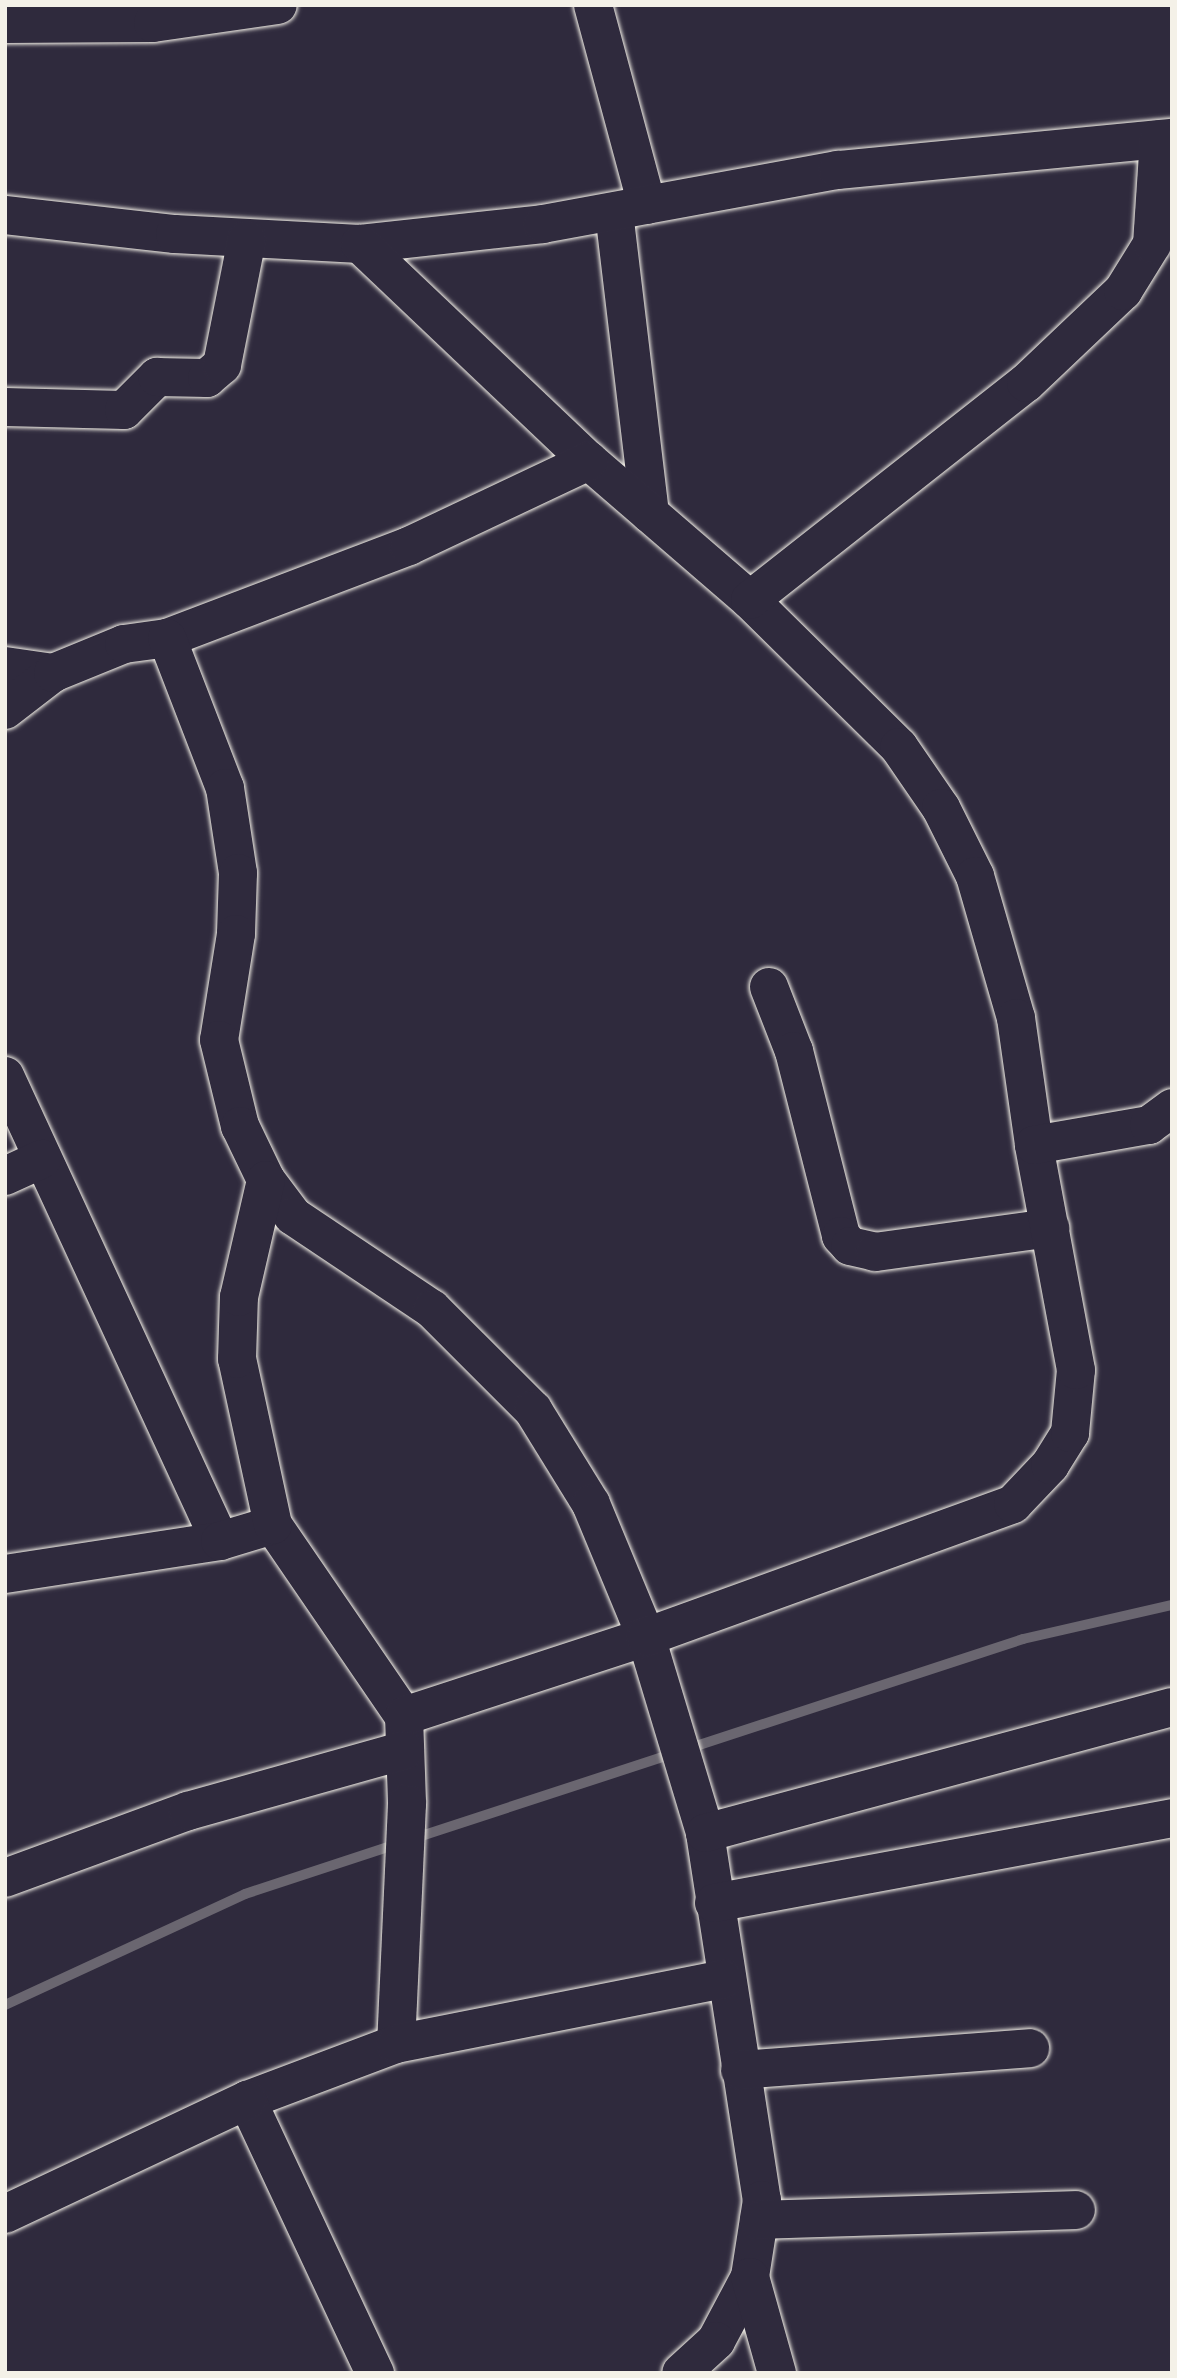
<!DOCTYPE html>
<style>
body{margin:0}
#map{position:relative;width:1177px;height:2378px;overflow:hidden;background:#2f2a3d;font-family:Kalam,sans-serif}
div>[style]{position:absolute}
.stream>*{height:10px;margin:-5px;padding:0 5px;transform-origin:5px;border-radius:5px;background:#6a6670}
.roads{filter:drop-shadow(0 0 2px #f4f1e8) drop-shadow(0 0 2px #f4f1e8)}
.minor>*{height:38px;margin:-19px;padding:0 19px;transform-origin:19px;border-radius:19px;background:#2f2a3d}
span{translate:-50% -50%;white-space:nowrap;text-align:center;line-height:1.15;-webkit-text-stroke:6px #2f2a3d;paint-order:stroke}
.frame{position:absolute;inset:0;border:7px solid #f4f1e8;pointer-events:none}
</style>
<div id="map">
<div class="stream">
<i style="left:412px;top:1839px;width:643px;rotate:-18.12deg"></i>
<i style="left:1023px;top:1639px;width:153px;rotate:-12.9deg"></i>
<i style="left:5px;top:2005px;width:264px;rotate:-24.8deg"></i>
<i style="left:245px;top:1894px;width:160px;rotate:-18.2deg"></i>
</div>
<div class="roads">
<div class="minor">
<i style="left:593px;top:5px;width:207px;rotate:74.9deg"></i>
<i style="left:5px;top:24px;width:148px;rotate:-0.4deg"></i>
<i style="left:153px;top:23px;width:126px;rotate:-8.2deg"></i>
<i style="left:614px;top:212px;width:304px;rotate:83.2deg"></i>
<i style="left:5px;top:215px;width:171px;rotate:6.4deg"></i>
<i style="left:175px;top:234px;width:185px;rotate:3.1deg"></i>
<i style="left:360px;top:244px;width:184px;rotate:-6.2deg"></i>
<i style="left:543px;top:224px;width:300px;rotate:-10.4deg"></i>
<i style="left:838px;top:170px;width:336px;rotate:-5.5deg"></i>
<i style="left:360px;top:244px;width:315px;rotate:43.5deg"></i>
<i style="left:589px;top:461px;width:213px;rotate:40.8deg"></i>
<i style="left:750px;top:600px;width:209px;rotate:44.6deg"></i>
<i style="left:899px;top:747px;width:74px;rotate:55.5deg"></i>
<i style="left:941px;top:808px;width:76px;rotate:63.4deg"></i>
<i style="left:975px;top:876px;width:148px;rotate:73.9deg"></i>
<i style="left:1016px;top:1018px;width:128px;rotate:81.9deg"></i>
<i style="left:5px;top:407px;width:119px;rotate:1.4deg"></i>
<i style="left:124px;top:410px;width:47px;rotate:-45deg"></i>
<i style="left:157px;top:377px;width:50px;rotate:1.1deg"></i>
<i style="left:207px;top:378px;width:20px;rotate:-41deg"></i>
<i style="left:222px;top:365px;width:128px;rotate:-78.8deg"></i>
<i style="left:750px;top:600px;width:351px;rotate:-38.2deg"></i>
<i style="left:1026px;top:383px;width:134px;rotate:-43.5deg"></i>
<i style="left:1123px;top:291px;width:55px;rotate:-58.3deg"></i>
<i style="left:1152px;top:244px;width:105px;rotate:-86.2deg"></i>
<i style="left:167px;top:638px;width:259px;rotate:-20.8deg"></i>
<i style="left:409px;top:546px;width:199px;rotate:-25.3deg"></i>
<i style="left:5px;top:666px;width:49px;rotate:8.3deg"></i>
<i style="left:5px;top:710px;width:61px;rotate:-37.6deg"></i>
<i style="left:53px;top:673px;width:77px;rotate:-22.2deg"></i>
<i style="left:124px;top:644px;width:43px;rotate:-7.9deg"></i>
<i style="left:167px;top:638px;width:161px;rotate:68.9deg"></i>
<i style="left:225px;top:788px;width:86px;rotate:81.3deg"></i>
<i style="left:238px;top:873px;width:61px;rotate:91.9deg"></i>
<i style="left:236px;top:934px;width:107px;rotate:99.1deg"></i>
<i style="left:219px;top:1040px;width:89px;rotate:76.3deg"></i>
<i style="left:240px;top:1126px;width:60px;rotate:64.3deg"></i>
<i style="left:266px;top:1180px;width:45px;rotate:53.1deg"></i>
<i style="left:293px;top:1216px;width:167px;rotate:33.8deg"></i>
<i style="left:432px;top:1309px;width:143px;rotate:45deg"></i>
<i style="left:533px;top:1410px;width:110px;rotate:58.3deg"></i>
<i style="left:591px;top:1504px;width:144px;rotate:67.5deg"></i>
<i style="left:646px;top:1637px;width:205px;rotate:73.2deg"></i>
<i style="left:705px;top:1833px;width:371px;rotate:81.2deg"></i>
<i style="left:762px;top:2200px;width:78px;rotate:98.9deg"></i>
<i style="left:750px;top:2277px;width:72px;rotate:118deg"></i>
<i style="left:716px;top:2341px;width:47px;rotate:137.6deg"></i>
<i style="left:769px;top:987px;width:69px;rotate:68.7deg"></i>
<i style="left:794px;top:1051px;width:191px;rotate:75.7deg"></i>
<i style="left:841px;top:1236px;width:13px;rotate:48deg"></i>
<i style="left:850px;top:1246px;width:26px;rotate:13deg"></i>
<i style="left:875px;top:1252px;width:177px;rotate:-7.8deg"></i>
<i style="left:5px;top:1076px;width:512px;rotate:65.19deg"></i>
<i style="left:5px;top:1176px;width:41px;rotate:-24.7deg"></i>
<i style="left:273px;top:1525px;width:232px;rotate:55.6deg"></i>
<i style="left:404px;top:1716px;width:88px;rotate:88deg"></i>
<i style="left:407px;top:1804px;width:240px;rotate:92.6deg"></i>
<i style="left:396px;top:2044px;width:159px;rotate:159.4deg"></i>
<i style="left:247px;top:2100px;width:302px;rotate:64.9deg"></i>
<i style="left:5px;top:1574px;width:218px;rotate:-8.7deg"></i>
<i style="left:220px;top:1541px;width:55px;rotate:-16.8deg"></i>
<i style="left:273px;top:1525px;width:170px;rotate:-102.2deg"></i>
<i style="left:237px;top:1359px;width:62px;rotate:-88.2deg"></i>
<i style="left:239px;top:1297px;width:120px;rotate:-77deg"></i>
<i style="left:404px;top:1716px;width:255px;rotate:-18.1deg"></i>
<i style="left:646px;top:1637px;width:390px;rotate:-19.9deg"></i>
<i style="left:1013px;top:1504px;width:54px;rotate:-46.5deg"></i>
<i style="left:1050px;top:1465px;width:38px;rotate:-58deg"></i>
<i style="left:1070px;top:1433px;width:63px;rotate:-84.6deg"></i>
<i style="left:1076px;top:1370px;width:229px;rotate:-100.6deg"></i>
<i style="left:1034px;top:1145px;width:117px;rotate:-9.9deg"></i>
<i style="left:1149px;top:1125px;width:29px;rotate:-36deg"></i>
<i style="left:705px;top:1833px;width:484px;rotate:-15.1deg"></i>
<i style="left:5px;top:1878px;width:195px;rotate:-20.1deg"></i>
<i style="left:188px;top:1811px;width:225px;rotate:-15.7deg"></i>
<i style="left:714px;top:1903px;width:466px;rotate:-10.5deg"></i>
<i style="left:396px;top:2044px;width:334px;rotate:-11.2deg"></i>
<i style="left:740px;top:2070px;width:291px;rotate:-4.3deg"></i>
<i style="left:5px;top:2214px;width:268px;rotate:-25.2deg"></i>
<i style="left:759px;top:2220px;width:317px;rotate:-1.8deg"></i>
<i style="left:750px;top:2277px;width:100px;rotate:74.3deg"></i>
</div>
</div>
<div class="frame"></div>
</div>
